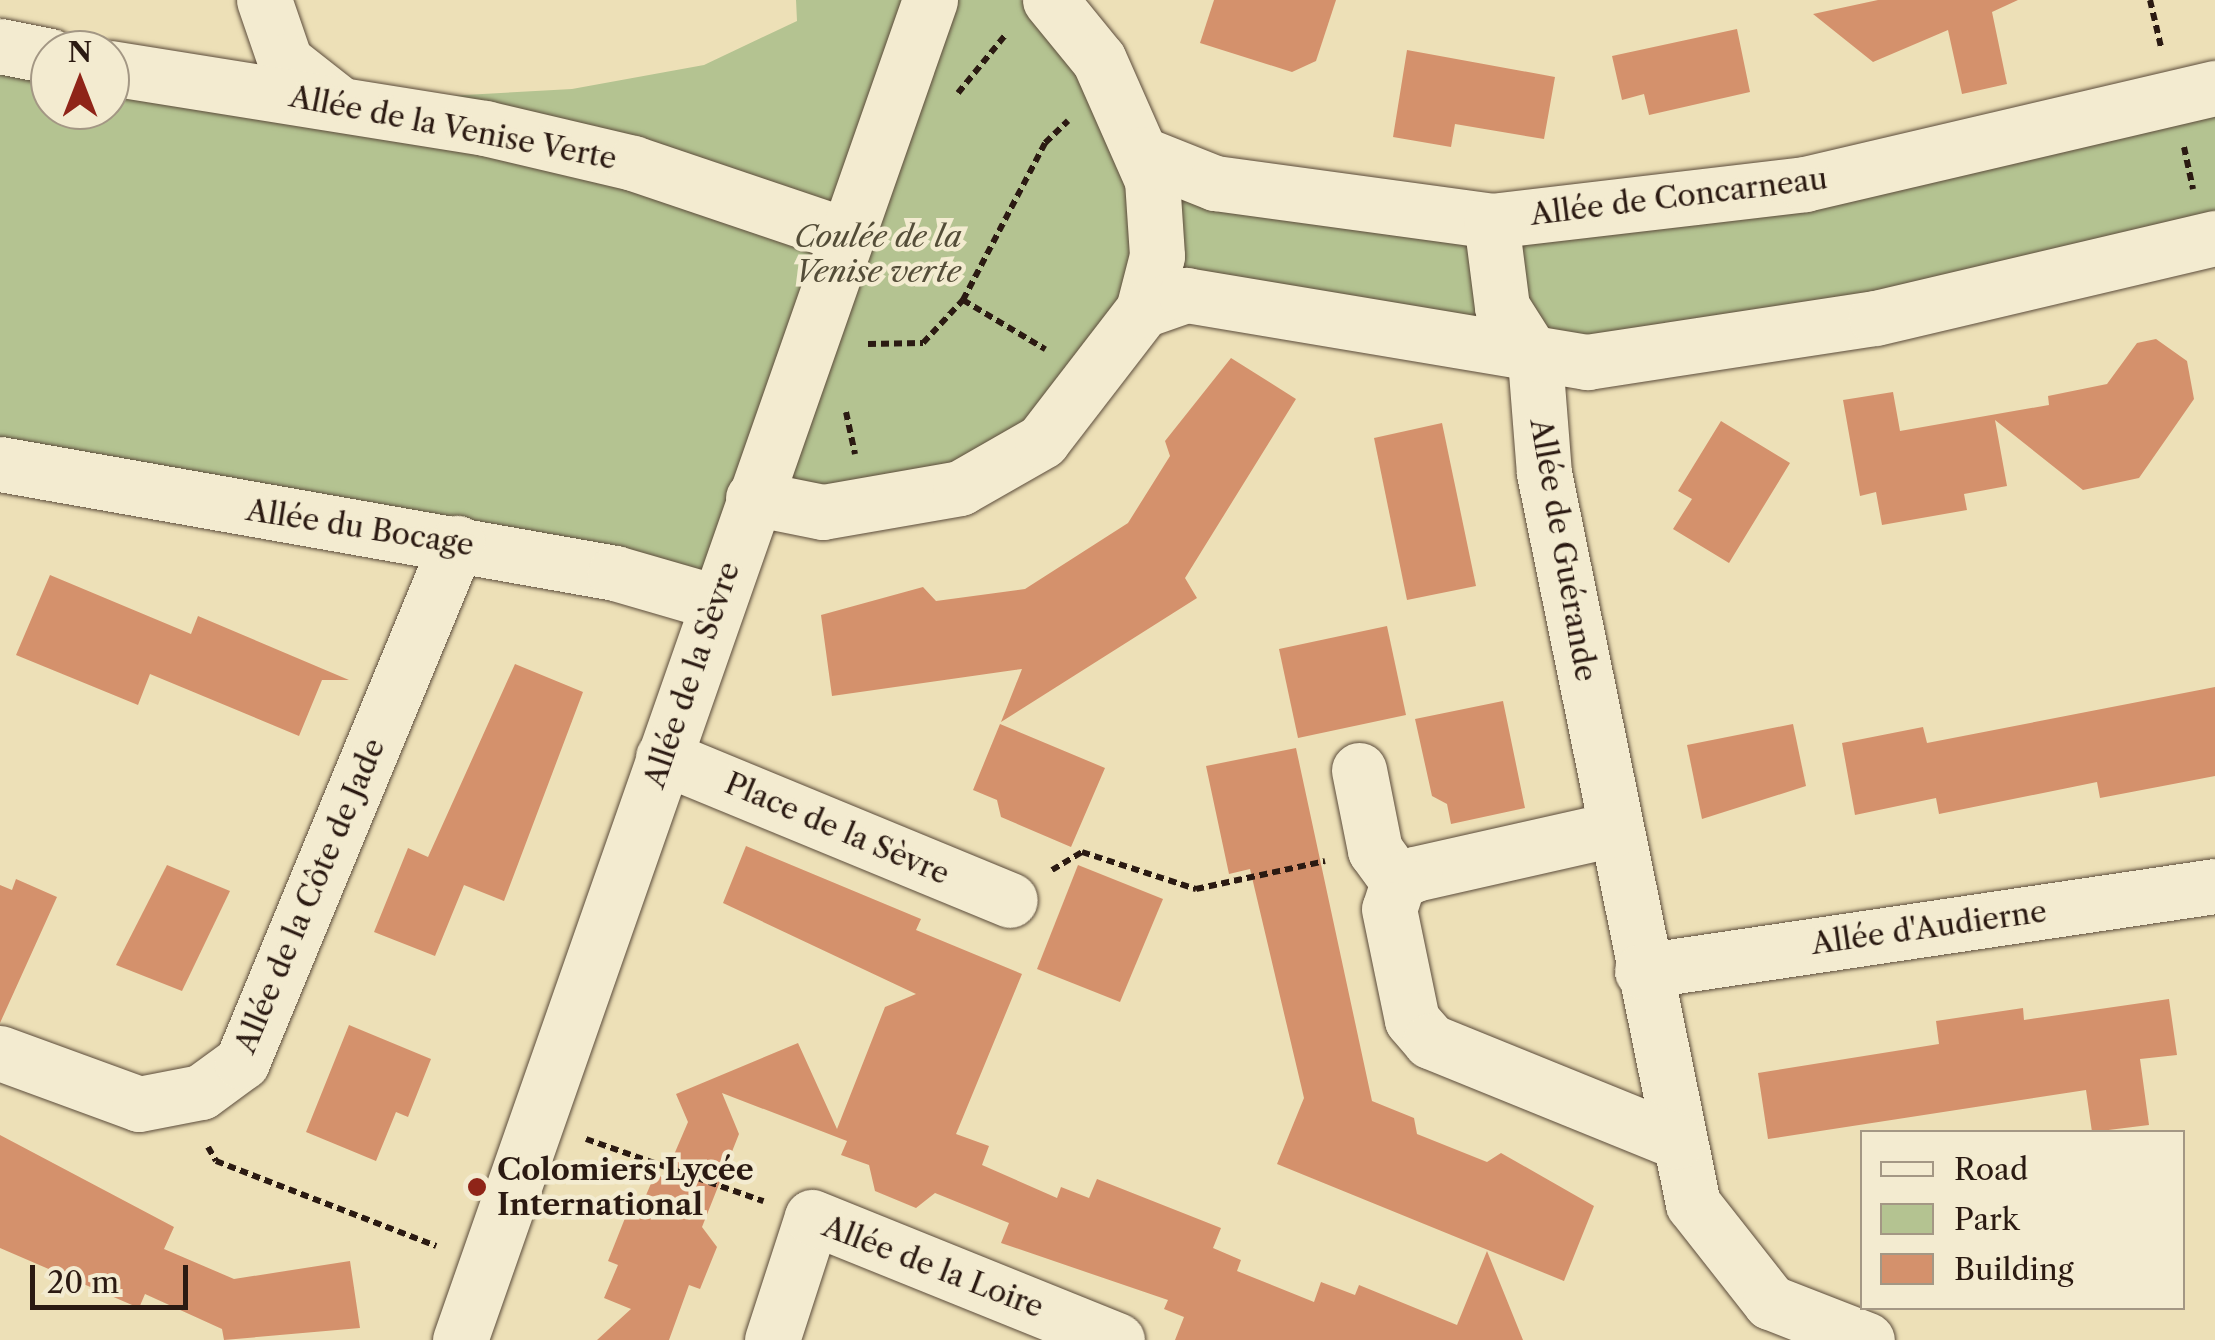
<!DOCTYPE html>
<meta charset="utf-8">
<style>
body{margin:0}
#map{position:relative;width:2215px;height:1340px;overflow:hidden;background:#ede0b7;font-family:"Libre Caslon Text",serif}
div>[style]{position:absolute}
.green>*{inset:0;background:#b4c391}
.building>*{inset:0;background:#d4916c}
.path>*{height:6px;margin-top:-3px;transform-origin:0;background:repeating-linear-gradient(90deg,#2b1a12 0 8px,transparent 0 13px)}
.roads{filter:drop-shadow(0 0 2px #5c4c3b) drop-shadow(0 0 2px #5c4c3b)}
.minor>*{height:55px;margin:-27.5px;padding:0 27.5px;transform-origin:27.5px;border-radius:27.5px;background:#f3ebd0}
.dots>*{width:28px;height:28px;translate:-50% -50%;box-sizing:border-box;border:5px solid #f3ebd0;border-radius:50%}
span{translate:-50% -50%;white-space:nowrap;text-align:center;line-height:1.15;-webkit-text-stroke:9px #f3ebd0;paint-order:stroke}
.street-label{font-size:30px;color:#2b1a12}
.park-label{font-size:30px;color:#544d38;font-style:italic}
.poi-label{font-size:30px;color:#2b1a12;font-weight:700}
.left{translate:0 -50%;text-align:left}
.legend{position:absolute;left:1860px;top:1130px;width:325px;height:180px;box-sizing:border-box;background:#f3ebd0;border:2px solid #a39784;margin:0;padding:12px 18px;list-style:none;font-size:30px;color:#2b1a12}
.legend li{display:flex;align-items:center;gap:20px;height:50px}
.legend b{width:50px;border:2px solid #a39784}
.north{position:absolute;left:30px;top:30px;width:100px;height:100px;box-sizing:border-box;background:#f3ebd0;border:2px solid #a39784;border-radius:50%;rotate:0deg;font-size:28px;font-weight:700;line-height:40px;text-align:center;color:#2b1a12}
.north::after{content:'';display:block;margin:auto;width:35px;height:45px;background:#8f2418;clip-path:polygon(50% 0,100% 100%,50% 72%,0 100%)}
.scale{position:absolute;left:30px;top:1265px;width:158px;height:45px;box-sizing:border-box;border:5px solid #2b1a12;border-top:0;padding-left:12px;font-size:30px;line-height:35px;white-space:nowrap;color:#2b1a12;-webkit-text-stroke:8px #f3ebd0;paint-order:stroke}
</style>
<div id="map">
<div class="green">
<i style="clip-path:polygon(796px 0,1021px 0,1044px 18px,1123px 150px,1491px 221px,2215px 88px,2215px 238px,1631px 355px,1186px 295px,996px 470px,754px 498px,718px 603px,0 464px,0 46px,50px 56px,50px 110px,110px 110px,110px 68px,337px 102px,572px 89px,704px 65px,797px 21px)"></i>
</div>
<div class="building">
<i style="clip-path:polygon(1214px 0,1336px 0,1316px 61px,1292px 72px,1200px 43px)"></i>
<i style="clip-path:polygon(1878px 0,2018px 0,1992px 12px,2007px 84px,1962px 94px,1948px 30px,1873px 62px,1813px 14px)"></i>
<i style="clip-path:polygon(1737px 29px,1750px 92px,1649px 115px,1644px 94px,1622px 100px,1612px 56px)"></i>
<i style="clip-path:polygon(1407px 50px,1555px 77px,1544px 139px,1455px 124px,1451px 147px,1393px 137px)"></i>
<i style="clip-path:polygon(2156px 339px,2187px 361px,2194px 399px,2139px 478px,2083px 490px,1995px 420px,2007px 486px,1964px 494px,1967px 510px,1882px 525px,1876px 492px,1860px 496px,1843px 400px,1893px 392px,1900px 431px,2049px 405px,2048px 396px,2107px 384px,2137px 343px)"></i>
<i style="clip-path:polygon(1231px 358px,1296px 399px,1185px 578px,1197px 598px,1001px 722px,1022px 669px,832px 696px,821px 615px,923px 587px,936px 601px,1025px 589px,1128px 523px,1170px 456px,1165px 441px)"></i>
<i style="clip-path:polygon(1721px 421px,1790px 463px,1729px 563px,1673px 529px,1692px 499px,1678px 491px)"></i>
<i style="clip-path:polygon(1442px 423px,1476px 586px,1407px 600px,1374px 438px)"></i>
<i style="clip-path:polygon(50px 575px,191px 634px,198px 616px,349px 680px,322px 680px,299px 736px,150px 674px,138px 705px,16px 655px)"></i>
<i style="clip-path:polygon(1387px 626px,1406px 715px,1298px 738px,1279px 649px)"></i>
<i style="clip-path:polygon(515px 664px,583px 692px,504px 901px,464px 885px,435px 956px,374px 932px,408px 848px,428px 857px)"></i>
<i style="clip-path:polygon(2215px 687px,2215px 776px,2100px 798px,2097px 782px,1939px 814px,1936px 798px,1855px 815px,1842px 743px,1923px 727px,1927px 743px)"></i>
<i style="clip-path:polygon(1503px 701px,1525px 808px,1451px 824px,1447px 804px,1432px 796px,1415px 719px)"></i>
<i style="clip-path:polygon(1000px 724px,1105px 768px,1071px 847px,1001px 817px,997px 800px,973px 790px)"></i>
<i style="clip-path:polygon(1793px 724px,1806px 786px,1702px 819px,1687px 745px)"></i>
<i style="clip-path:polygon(1296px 748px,1372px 1101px,1414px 1118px,1417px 1134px,1487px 1162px,1501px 1153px,1594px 1206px,1564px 1281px,1277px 1164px,1304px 1098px,1250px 869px,1229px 874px,1206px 766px)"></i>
<i style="clip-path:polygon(746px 846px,921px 919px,916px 930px,1022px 974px,956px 1134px,989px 1146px,982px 1165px,1057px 1198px,1061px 1187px,1089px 1198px,1097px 1179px,1221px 1228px,1213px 1248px,1241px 1260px,1237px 1271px,1314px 1302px,1321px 1282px,1355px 1295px,1359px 1285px,1457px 1325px,1487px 1251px,1523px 1340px,1175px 1340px,1184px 1317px,1164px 1309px,1168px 1300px,1001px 1243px,1009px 1223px,935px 1193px,916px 1208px,875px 1191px,869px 1165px,841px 1155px,847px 1141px,722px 1093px,739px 1134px,702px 1227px,717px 1247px,700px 1289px,689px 1285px,669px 1340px,597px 1340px,631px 1309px,604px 1298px,618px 1265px,608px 1261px,631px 1203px,641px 1207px,655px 1174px,664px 1178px,688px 1122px,676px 1094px,798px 1043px,837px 1129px,885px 1007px,916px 994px,723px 903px)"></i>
<i style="clip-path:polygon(167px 865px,230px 891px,182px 991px,116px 965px)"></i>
<i style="clip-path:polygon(1078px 865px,1163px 899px,1120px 1002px,1037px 969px)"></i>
<i style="clip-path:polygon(16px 879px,57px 897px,0 1023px,0 885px,12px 890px)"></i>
<i style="clip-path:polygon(2169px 999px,2177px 1055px,2140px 1059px,2149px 1125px,2092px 1132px,2086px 1090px,1768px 1139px,1758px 1073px,1939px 1044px,1936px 1021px,2023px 1008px,2024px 1020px)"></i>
<i style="clip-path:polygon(349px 1025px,431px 1059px,408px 1117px,396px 1112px,376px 1161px,306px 1132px)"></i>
<i style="clip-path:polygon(0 1135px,174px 1227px,164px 1249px,234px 1279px,350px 1261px,360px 1328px,224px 1340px,222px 1329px,145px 1294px,139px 1308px,0 1248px)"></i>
</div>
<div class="path">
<i style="left:2150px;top:0;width:48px;rotate:76.8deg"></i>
<i style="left:958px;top:93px;width:77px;rotate:-50.8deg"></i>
<i style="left:2184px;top:147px;width:43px;rotate:77.9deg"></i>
<i style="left:963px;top:300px;width:177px;rotate:-62.4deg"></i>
<i style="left:1045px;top:143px;width:32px;rotate:-44deg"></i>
<i style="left:868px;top:344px;width:55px;rotate:-1deg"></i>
<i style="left:923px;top:343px;width:59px;rotate:-47.1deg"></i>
<i style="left:963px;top:300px;width:96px;rotate:30.9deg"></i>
<i style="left:846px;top:412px;width:43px;rotate:77.9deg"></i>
<i style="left:1052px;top:870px;width:35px;rotate:-31deg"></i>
<i style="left:1082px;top:852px;width:120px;rotate:18deg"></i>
<i style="left:1196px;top:889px;width:132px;rotate:-12.2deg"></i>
<i style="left:586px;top:1139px;width:188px;rotate:19.3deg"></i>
<i style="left:208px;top:1147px;width:16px;rotate:60deg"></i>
<i style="left:216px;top:1161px;width:236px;rotate:21.1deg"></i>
</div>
<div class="roads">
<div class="minor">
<i style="left:264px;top:0;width:65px;rotate:71deg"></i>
<i style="left:285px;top:61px;width:66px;rotate:38.3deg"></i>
<i style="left:1050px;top:0;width:77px;rotate:50.8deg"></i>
<i style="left:1099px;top:60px;width:131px;rotate:66.2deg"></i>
<i style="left:1152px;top:180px;width:76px;rotate:86.2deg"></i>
<i style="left:1157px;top:256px;width:56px;rotate:104.5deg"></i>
<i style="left:0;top:46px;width:51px;rotate:11.3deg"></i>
<i style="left:110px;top:68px;width:380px;rotate:9.1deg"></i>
<i style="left:485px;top:128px;width:152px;rotate:13.3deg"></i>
<i style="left:633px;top:163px;width:225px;rotate:18.7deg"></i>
<i style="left:1142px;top:154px;width:79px;rotate:21.7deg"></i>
<i style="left:1215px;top:183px;width:279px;rotate:7.8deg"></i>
<i style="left:1491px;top:221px;width:316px;rotate:-6.7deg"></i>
<i style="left:1805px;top:184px;width:421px;rotate:-13.2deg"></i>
<i style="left:1491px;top:221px;width:87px;rotate:82.7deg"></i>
<i style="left:1502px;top:307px;width:62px;rotate:57.6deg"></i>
<i style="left:1535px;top:359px;width:114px;rotate:85.5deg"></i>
<i style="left:1544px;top:473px;width:746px;rotate:78.48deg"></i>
<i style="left:1693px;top:1204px;width:125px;rotate:51.8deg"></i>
<i style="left:1770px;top:1302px;width:104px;rotate:21.4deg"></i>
<i style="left:0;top:464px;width:625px;rotate:10.05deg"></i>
<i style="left:615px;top:573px;width:107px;rotate:16.2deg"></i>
<i style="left:753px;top:498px;width:71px;rotate:11.3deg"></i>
<i style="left:823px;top:512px;width:139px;rotate:-9.9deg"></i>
<i style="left:960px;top:488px;width:95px;rotate:-29.8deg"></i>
<i style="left:1042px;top:441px;width:165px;rotate:-52.4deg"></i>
<i style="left:1143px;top:310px;width:46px;rotate:-19.2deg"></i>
<i style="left:1186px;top:295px;width:407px;rotate:9.5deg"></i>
<i style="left:1587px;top:362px;width:292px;rotate:-8.7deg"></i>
<i style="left:1876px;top:318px;width:348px;rotate:-13.3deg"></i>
<i style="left:663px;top:757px;width:375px;rotate:22.4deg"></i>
<i style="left:1359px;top:770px;width:82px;rotate:78.7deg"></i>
<i style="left:1375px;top:850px;width:39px;rotate:54deg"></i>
<i style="left:1614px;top:829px;width:204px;rotate:167.3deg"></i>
<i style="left:1415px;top:874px;width:19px;rotate:155deg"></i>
<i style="left:1398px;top:882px;width:28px;rotate:108deg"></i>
<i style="left:1389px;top:909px;width:113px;rotate:78.3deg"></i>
<i style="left:1412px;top:1020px;width:28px;rotate:49deg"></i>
<i style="left:1430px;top:1041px;width:266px;rotate:22.1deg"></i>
<i style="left:1642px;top:971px;width:579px;rotate:-8.44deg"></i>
<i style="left:0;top:1053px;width:148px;rotate:20.1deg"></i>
<i style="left:139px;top:1104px;width:63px;rotate:-11deg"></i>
<i style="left:201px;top:1092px;width:51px;rotate:-36.2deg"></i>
<i style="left:242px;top:1062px;width:562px;rotate:-67.5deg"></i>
<i style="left:460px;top:1340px;width:1420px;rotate:-70.67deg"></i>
<i style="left:772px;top:1340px;width:129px;rotate:-72deg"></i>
<i style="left:812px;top:1217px;width:329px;rotate:22deg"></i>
</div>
</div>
<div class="dots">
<i style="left:477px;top:1187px;background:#8f2418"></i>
</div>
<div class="street-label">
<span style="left:453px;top:128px;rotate:11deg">Allée de la Venise Verte</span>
<span style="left:1679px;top:197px;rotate:-7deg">Allée de Concarneau</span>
<span style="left:360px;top:528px;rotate:9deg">Allée du Bocage</span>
<span style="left:1563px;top:550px;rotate:80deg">Allée de Guérande</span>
<span style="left:692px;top:675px;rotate:-71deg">Allée de la Sèvre</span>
<span style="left:837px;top:829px;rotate:23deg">Place de la Sèvre</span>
<span style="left:310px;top:896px;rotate:-67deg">Allée de la Côte de Jade</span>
<span style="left:1929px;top:928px;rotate:-8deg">Allée d'Audierne</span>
<span style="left:933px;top:1267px;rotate:21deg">Allée de la Loire</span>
</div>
<div class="park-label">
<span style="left:878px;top:254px">Coulée de la<br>Venise verte</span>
</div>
<div class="poi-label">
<span class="left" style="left:497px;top:1187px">Colomiers Lycée<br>International</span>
</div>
<ul class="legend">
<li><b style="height:12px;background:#f3ebd0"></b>Road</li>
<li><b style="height:28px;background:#b4c391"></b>Park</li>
<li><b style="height:28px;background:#d4916c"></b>Building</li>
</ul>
<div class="north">N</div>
<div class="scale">20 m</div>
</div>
